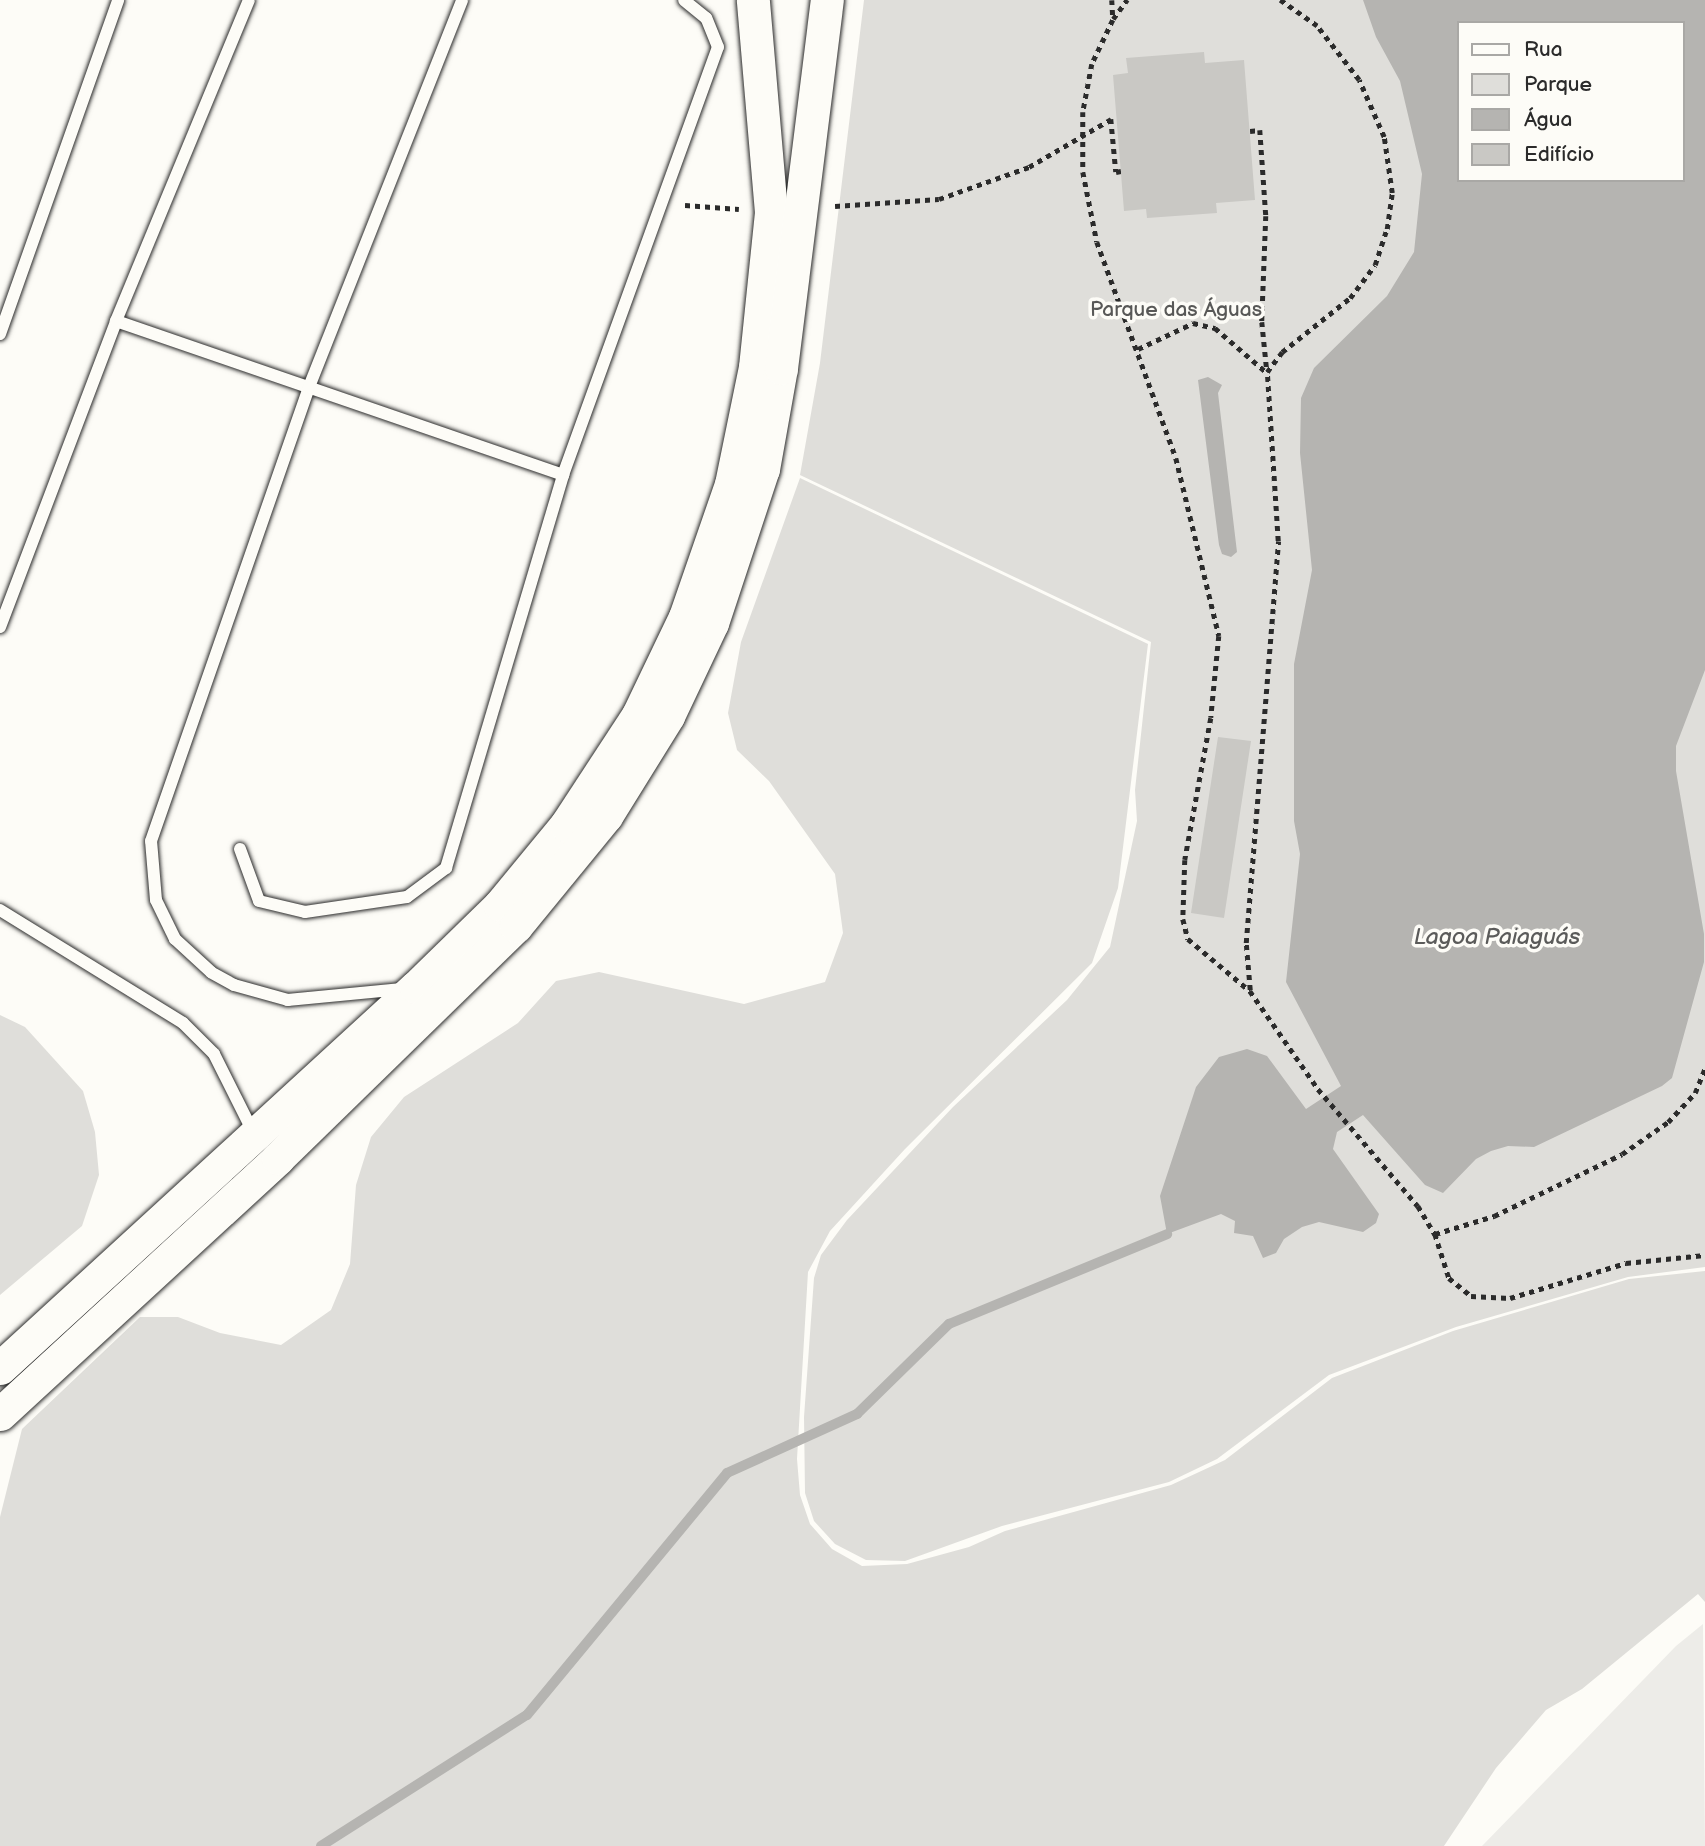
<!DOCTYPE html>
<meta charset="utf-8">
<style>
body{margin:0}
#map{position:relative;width:1705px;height:1846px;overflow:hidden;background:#fdfcf7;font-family:"Balsamiq Sans",sans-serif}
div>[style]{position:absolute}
.built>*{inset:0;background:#edece8}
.green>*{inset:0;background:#dfdeda}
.water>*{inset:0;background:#b5b4b1}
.stream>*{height:10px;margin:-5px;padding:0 5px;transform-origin:5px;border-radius:5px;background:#b5b4b1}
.building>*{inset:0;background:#c9c8c4}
.path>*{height:4.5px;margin-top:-2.25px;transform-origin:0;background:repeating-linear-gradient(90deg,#2b2b2b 0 5px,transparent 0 10px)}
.roads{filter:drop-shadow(0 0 2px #2b2b2b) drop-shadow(0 0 2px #2b2b2b)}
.service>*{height:12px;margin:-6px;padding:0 6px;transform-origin:6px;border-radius:6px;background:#fdfcf7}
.tertiary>*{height:33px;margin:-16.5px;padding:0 16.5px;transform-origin:16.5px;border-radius:16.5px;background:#fdfcf7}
.path-bridge>*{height:4.5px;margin-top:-2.25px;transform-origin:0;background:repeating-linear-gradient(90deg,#2b2b2b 0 5px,transparent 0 10px)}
span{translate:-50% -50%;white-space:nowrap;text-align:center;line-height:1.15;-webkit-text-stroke:7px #fdfcf7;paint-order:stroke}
.park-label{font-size:21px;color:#585857}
.water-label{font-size:23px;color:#5b5b5a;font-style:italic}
.legend{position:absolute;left:1457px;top:21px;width:228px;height:161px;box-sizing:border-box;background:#fdfcf7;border:2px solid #a9a8a5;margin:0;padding:9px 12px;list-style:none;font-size:21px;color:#2b2b2b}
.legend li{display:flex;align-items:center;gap:14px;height:35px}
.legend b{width:35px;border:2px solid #a9a8a5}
</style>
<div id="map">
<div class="built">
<i style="clip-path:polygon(1703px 1624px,1705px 1846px,1482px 1846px,1676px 1646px)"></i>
</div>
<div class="green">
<i style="clip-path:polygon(evenodd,864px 0,1705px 0,1705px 1267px,1628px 1277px,1456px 1327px,1329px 1375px,1217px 1459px,1169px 1482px,1002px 1526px,905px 1561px,866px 1560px,835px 1544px,814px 1521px,805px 1493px,804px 1417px,814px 1278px,821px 1255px,847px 1220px,953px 1107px,1067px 1000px,1110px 947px,1137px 821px,1135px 790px,1151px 642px,800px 475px,820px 363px,864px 0,1458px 23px,1682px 23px,1682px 180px,1458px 180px,1458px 23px)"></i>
<i style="clip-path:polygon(800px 478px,1148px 644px,1118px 888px,1092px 963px,905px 1149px,830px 1231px,808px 1272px,797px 1459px,800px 1495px,810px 1524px,832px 1549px,862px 1566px,907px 1564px,969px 1547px,1005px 1531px,1171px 1485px,1225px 1460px,1332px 1378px,1453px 1331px,1629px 1279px,1705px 1271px,1705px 1602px,1698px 1594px,1582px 1689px,1546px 1710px,1496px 1768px,1444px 1846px,0 1846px,0 1517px,22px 1429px,140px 1317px,178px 1317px,220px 1333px,281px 1345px,331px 1310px,350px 1264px,356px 1185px,371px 1137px,404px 1097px,518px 1023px,556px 981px,599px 972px,744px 1004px,825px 982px,843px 933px,835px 874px,769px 781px,737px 750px,728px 713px,741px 642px)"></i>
<i style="clip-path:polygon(0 1015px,25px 1027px,83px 1091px,95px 1132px,99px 1175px,82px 1226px,0 1295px)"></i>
</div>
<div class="water">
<i style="clip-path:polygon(evenodd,1363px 0,1705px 0,1705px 670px,1676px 746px,1676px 771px,1704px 934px,1704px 962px,1672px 1078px,1662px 1086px,1534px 1147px,1508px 1146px,1491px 1151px,1476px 1159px,1443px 1193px,1425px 1185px,1363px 1115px,1337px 1132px,1333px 1149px,1379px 1214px,1376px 1223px,1363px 1232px,1319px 1222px,1302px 1227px,1284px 1239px,1276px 1253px,1263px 1258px,1253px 1236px,1234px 1233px,1235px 1221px,1221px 1214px,1167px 1234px,1160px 1196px,1196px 1087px,1219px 1057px,1247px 1049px,1267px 1056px,1306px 1109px,1341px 1086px,1286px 982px,1300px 854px,1294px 821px,1294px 664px,1312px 570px,1300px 453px,1301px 398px,1314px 368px,1387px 296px,1414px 252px,1422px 174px,1400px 81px,1376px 37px,1363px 0,1458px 23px,1682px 23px,1682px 180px,1458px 180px,1458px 23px)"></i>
<i style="clip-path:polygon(1208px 377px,1222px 385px,1218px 393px,1237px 552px,1231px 557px,1222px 554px,1219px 545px,1198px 380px)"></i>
</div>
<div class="stream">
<i style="left:321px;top:1846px;width:244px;rotate:-32.5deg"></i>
<i style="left:527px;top:1715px;width:314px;rotate:-50.4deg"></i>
<i style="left:727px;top:1473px;width:143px;rotate:-24.4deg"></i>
<i style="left:857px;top:1414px;width:129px;rotate:-44.4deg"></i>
<i style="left:949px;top:1324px;width:236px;rotate:-22.4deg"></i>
</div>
<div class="building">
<i style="clip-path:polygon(1204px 52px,1205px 63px,1244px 60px,1255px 200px,1216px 203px,1217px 213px,1147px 218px,1146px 209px,1124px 211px,1113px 75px,1128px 73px,1126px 58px)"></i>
<i style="clip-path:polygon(1218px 737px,1251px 741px,1224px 918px,1191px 913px)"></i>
</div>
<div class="path">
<i style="left:1112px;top:0;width:20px;rotate:87deg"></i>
<i style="left:1113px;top:20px;width:49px;rotate:115.5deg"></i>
<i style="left:1092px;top:64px;width:49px;rotate:100.6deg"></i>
<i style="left:1083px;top:112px;width:60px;rotate:90deg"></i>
<i style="left:1083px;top:172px;width:71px;rotate:78.7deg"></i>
<i style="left:1097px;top:242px;width:230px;rotate:69.9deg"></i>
<i style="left:1176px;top:458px;width:183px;rotate:76.4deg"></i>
<i style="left:1219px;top:636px;width:82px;rotate:95.6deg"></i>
<i style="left:1211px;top:718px;width:144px;rotate:100.4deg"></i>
<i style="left:1185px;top:860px;width:59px;rotate:91.9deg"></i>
<i style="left:1183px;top:919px;width:21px;rotate:76deg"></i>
<i style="left:1188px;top:939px;width:81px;rotate:40deg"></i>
<i style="left:1250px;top:991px;width:119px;rotate:55.2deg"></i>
<i style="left:1318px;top:1089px;width:154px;rotate:49.5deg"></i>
<i style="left:1418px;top:1206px;width:33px;rotate:59deg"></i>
<i style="left:1435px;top:1234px;width:46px;rotate:72.3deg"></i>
<i style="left:1449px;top:1278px;width:28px;rotate:39deg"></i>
<i style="left:1471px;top:1296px;width:39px;rotate:3deg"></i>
<i style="left:1510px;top:1298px;width:121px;rotate:-16.8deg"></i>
<i style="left:1626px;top:1263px;width:79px;rotate:-5.8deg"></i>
<i style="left:1113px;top:19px;width:24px;rotate:-54deg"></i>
<i style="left:1111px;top:119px;width:53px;rotate:84.6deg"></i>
<i style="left:1116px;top:172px;width:5px;rotate:-11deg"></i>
<i style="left:1250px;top:131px;width:10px;rotate:-6deg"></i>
<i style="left:1260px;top:130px;width:86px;rotate:86deg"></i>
<i style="left:1266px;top:216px;width:106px;rotate:92.2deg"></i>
<i style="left:1262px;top:322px;width:49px;rotate:84.2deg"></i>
<i style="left:685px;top:205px;width:54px;rotate:4.2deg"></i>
<i style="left:835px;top:206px;width:104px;rotate:-3.9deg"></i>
<i style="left:1138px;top:349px;width:61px;rotate:-25.3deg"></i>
<i style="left:1193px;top:323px;width:23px;rotate:13deg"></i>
<i style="left:1215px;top:328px;width:67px;rotate:40.8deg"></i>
<i style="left:1250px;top:990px;width:47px;rotate:-94.9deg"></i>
<i style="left:1246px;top:943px;width:403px;rotate:-85.4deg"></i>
<i style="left:1278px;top:541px;width:169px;rotate:-93.7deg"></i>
<i style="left:1267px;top:372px;width:25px;rotate:-53deg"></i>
<i style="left:1282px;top:352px;width:87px;rotate:-38.5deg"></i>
<i style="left:1350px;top:298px;width:41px;rotate:-52.9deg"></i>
<i style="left:1375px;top:265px;width:38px;rotate:-72deg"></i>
<i style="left:1387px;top:229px;width:36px;rotate:-82deg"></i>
<i style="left:1392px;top:193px;width:57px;rotate:-98.1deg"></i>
<i style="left:1384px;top:137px;width:62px;rotate:-113.7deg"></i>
<i style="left:1359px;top:80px;width:68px;rotate:-127.9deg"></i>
<i style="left:1317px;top:26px;width:45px;rotate:-144.9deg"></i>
<i style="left:1435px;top:1234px;width:62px;rotate:-17deg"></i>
<i style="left:1494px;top:1216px;width:142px;rotate:-25.8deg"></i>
<i style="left:1622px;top:1154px;width:56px;rotate:-34.8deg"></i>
<i style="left:1668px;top:1122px;width:40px;rotate:-47deg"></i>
<i style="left:1695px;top:1093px;width:27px;rotate:-68deg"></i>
</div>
<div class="roads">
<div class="service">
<i style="left:116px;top:321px;width:473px;rotate:19deg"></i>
<i style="left:0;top:334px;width:354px;rotate:-70.5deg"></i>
<i style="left:0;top:627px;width:327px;rotate:-69.2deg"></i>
<i style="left:116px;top:321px;width:347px;rotate:-67.5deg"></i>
<i style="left:240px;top:849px;width:55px;rotate:69.9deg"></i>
<i style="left:259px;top:901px;width:47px;rotate:13.4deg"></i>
<i style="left:305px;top:912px;width:103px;rotate:-8.4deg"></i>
<i style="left:407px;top:897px;width:49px;rotate:-36.6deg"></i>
<i style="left:446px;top:868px;width:410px;rotate:-73.4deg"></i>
<i style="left:563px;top:475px;width:455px;rotate:-70.1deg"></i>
<i style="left:718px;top:47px;width:31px;rotate:-112deg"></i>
<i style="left:706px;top:18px;width:28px;rotate:-141deg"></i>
<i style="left:0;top:910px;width:215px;rotate:31.7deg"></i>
<i style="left:183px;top:1023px;width:44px;rotate:45deg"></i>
<i style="left:214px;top:1054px;width:87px;rotate:63.4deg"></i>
<i style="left:402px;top:989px;width:115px;rotate:174.5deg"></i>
<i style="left:288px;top:1000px;width:56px;rotate:-164.5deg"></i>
<i style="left:234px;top:985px;width:26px;rotate:-151deg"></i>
<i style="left:211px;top:972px;width:49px;rotate:-137.5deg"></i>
<i style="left:175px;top:939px;width:43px;rotate:-116deg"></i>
<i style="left:156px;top:900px;width:59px;rotate:-94.8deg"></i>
<i style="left:151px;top:841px;width:481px;rotate:-70.8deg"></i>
<i style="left:309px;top:387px;width:416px;rotate:-68.4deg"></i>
</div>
<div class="tertiary">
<i style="left:0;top:1368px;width:564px;rotate:-42.49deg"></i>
<i style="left:416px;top:987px;width:117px;rotate:-44.3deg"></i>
<i style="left:500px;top:905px;width:104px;rotate:-50.5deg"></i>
<i style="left:566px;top:825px;width:131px;rotate:-56.8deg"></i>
<i style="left:638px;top:715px;width:109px;rotate:-64.4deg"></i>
<i style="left:685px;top:617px;width:141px;rotate:-70.9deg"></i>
<i style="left:731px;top:484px;width:119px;rotate:-78.4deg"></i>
<i style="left:755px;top:367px;width:156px;rotate:-84.1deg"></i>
<i style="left:771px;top:212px;width:213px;rotate:-94.9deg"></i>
<i style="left:0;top:1414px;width:378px;rotate:-42.6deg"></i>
<i style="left:278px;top:1158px;width:332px;rotate:-44.3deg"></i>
<i style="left:516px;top:926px;width:142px;rotate:-50.7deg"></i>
<i style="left:606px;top:816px;width:118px;rotate:-58.2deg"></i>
<i style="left:668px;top:716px;width:103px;rotate:-64.7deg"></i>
<i style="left:712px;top:623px;width:162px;rotate:-71.7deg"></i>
<i style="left:763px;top:469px;width:103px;rotate:-79.9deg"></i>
<i style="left:781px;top:368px;width:371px;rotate:-82.9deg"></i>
</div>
</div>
<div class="path-bridge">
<i style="left:939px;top:199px;width:96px;rotate:-19.6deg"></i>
<i style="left:1029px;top:167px;width:95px;rotate:-30.3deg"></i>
</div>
<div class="park-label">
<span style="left:1176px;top:310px">Parque das Águas</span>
</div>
<div class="water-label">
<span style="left:1497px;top:937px">Lagoa Paiaguás</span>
</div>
<ul class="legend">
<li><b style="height:9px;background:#fdfcf7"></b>Rua</li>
<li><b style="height:19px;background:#dfdeda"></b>Parque</li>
<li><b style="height:19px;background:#b5b4b1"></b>Água</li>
<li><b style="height:19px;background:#c9c8c4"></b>Edifício</li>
</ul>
</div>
